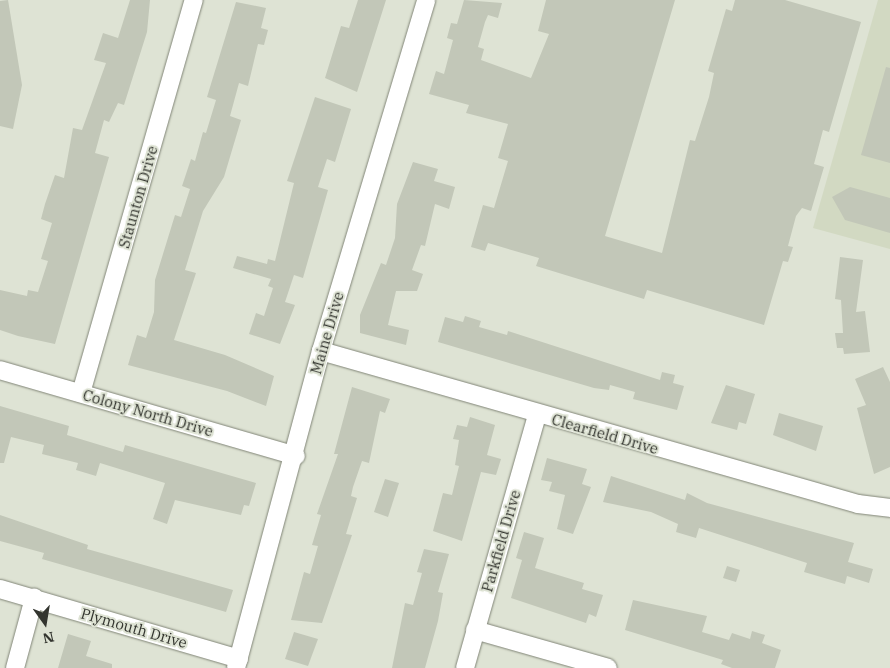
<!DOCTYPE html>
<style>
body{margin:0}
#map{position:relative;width:890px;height:668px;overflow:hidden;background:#dee3d4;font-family:"IBM Plex Serif",serif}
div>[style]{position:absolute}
.built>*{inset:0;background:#d2d9c2}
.building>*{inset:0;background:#c2c7b8}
.roads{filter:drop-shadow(0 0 1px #818577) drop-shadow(0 0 1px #818577)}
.street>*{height:18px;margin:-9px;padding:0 9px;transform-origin:9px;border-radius:9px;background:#fff}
span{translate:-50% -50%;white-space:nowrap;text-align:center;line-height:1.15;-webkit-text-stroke:4px #dee3d4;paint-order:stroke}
.street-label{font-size:15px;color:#33352f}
.north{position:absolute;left:20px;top:598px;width:50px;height:50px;-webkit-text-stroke:4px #dee3d4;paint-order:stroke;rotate:167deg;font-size:14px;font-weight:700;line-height:20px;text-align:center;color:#33352f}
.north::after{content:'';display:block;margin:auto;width:18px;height:22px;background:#33352f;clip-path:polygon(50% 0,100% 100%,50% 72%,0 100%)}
</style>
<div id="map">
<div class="built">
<i style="clip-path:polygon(878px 0,890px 0,890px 249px,813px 228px)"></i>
</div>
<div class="building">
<i style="clip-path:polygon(8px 0,22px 85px,13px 129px,0 126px,0 1px)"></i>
<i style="clip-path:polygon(130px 0,150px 0,147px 32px,124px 105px,118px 103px,109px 122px,104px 120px,95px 153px,109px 157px,55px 344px,18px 336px,0 330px,0 290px,27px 296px,28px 290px,38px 292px,48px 261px,41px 259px,52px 223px,41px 219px,45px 204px,55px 175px,64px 178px,73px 128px,82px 130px,106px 63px,94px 60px,103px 33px,118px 38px)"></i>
<i style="clip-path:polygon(358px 0,386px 0,357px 92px,325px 78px,341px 26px,349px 28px)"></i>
<i style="clip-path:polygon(464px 0,502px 3px,498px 18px,488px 15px,485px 22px,478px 47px,484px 49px,481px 60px,531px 78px,549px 34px,538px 31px,546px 0,675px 0,605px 236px,662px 253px,690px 140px,695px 141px,709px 97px,714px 73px,708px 71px,726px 9px,732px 11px,735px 0,785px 0,861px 22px,829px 132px,823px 130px,814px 164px,824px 167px,811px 211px,802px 208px,796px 216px,788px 246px,793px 247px,788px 262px,783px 261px,764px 325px,647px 290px,644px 299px,585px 281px,536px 266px,539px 258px,488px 243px,485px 251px,471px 247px,483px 205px,494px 208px,508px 161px,498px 158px,508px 124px,466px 113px,469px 105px,429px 94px,436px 71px,444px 74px,453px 40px,447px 38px,451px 23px,457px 24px)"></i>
<i style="clip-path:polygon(236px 2px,266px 8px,261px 28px,268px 30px,264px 45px,258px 44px,248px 86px,239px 83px,230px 116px,241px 120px,224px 177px,203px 211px,185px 270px,196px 273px,174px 340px,225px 355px,274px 376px,266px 406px,227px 391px,128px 365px,137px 335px,146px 338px,154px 312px,155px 280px,175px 215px,181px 217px,190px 189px,182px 186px,191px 159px,195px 161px,203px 132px,206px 133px,216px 100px,207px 97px)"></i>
<i style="clip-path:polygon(886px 67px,890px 68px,890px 163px,861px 155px)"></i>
<i style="clip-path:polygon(315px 97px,351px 109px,335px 162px,327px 159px,318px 187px,328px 190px,303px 278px,294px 275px,285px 302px,295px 305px,280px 344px,249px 334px,256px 313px,264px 316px,273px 288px,268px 286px,271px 279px,233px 268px,237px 256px,267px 264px,268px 259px,275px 261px,294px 183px,287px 181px)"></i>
<i style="clip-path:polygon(413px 162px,438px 169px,434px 181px,455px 187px,449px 209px,435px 204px,425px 246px,421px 245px,412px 270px,423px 274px,417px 291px,396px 291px,388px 325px,409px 330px,406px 345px,360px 333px,360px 315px,381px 263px,386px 265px,395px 238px,397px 204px)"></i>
<i style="clip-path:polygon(850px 187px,890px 198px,890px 233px,845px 220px,832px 197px)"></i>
<i style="clip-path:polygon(840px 257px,863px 260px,856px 312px,865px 311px,870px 352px,844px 354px,843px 348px,837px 348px,835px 333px,843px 333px,841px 300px,835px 299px)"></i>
<i style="clip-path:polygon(465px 316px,481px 321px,479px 327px,507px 335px,508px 331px,660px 380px,662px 372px,675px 375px,673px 383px,684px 386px,677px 410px,633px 399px,635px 392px,610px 385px,609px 390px,594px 388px,438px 342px,445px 317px,463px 322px)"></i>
<i style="clip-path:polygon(883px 367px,890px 382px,890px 467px,874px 474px,857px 408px,866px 405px,855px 379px)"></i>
<i style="clip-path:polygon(726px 385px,755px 394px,746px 424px,739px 422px,737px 430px,711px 423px)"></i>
<i style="clip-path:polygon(352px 387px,390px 399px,385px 413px,380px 411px,369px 463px,362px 461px,353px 487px,351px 496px,357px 498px,346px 534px,352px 535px,322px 623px,291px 620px,304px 572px,310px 574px,318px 546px,312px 545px,321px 515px,317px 514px,338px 454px,334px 454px)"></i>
<i style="clip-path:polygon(0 406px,69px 426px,67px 435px,123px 452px,125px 445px,256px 483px,249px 506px,244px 505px,241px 515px,175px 500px,167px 524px,153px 519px,165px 483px,100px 463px,96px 476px,76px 470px,78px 463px,42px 454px,44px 445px,11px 437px,4px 463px,0 463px)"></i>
<i style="clip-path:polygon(779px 413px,823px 426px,816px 451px,773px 435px)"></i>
<i style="clip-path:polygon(470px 417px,495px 425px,487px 455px,501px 459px,496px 475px,481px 472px,462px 541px,433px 531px,443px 493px,452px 495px,459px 466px,455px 465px,459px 440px,453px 439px,457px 425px,467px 427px)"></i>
<i style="clip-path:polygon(547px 458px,587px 469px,582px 484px,591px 487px,573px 534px,557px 529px,565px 495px,549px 491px,552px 482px,541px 480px)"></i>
<i style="clip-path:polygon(611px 476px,685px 500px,687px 493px,707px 503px,854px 543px,848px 562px,873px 569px,869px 583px,847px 576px,845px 584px,804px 572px,807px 563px,699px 528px,696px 538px,676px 532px,678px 524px,651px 512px,603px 502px)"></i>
<i style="clip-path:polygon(385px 479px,399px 483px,388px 517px,374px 512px)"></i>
<i style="clip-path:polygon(0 515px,88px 545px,87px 549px,233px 590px,226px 612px,42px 559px,44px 553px,0 541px)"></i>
<i style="clip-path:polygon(524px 532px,544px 538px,535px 568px,584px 583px,582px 589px,603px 595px,596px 617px,589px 614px,586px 623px,511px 598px,522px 560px,516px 558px)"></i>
<i style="clip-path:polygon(424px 549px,449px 554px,438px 592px,443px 593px,438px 621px,425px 668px,392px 668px,405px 603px,413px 605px,422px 573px,417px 572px)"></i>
<i style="clip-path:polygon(727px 566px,740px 570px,736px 582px,723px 578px)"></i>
<i style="clip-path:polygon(633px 600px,707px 616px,702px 632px,729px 640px,732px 633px,750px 639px,752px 631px,765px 635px,762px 643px,781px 650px,775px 668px,732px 668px,721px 664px,723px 660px,625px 630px)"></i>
<i style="clip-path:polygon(294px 632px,318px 639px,308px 666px,285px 659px)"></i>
<i style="clip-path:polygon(68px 634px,91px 641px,86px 656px,112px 664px,112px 668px,58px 668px)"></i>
</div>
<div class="roads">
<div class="street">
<i style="left:321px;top:351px;width:558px;rotate:15.9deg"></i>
<i style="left:858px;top:504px;width:32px;rotate:7deg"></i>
<i style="left:0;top:370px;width:308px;rotate:16.2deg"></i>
<i style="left:81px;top:393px;width:409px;rotate:-74deg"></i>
<i style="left:0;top:589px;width:249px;rotate:16.3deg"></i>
<i style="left:475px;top:630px;width:138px;rotate:15.9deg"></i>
<i style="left:15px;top:668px;width:73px;rotate:-74.8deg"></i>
<i style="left:236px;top:668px;width:328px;rotate:-75deg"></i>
<i style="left:321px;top:351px;width:366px;rotate:-73.3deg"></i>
<i style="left:465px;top:668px;width:263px;rotate:-74.1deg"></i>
</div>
</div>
<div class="street-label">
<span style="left:138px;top:197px;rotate:-74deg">Staunton Drive</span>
<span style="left:327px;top:333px;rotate:-74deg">Maine Drive</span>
<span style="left:148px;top:413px;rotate:16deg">Colony North Drive</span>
<span style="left:605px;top:434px;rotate:16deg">Clearfield Drive</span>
<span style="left:501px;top:541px;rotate:-74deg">Parkfield Drive</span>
<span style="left:134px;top:628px;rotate:16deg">Plymouth Drive</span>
</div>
<div class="north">N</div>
</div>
